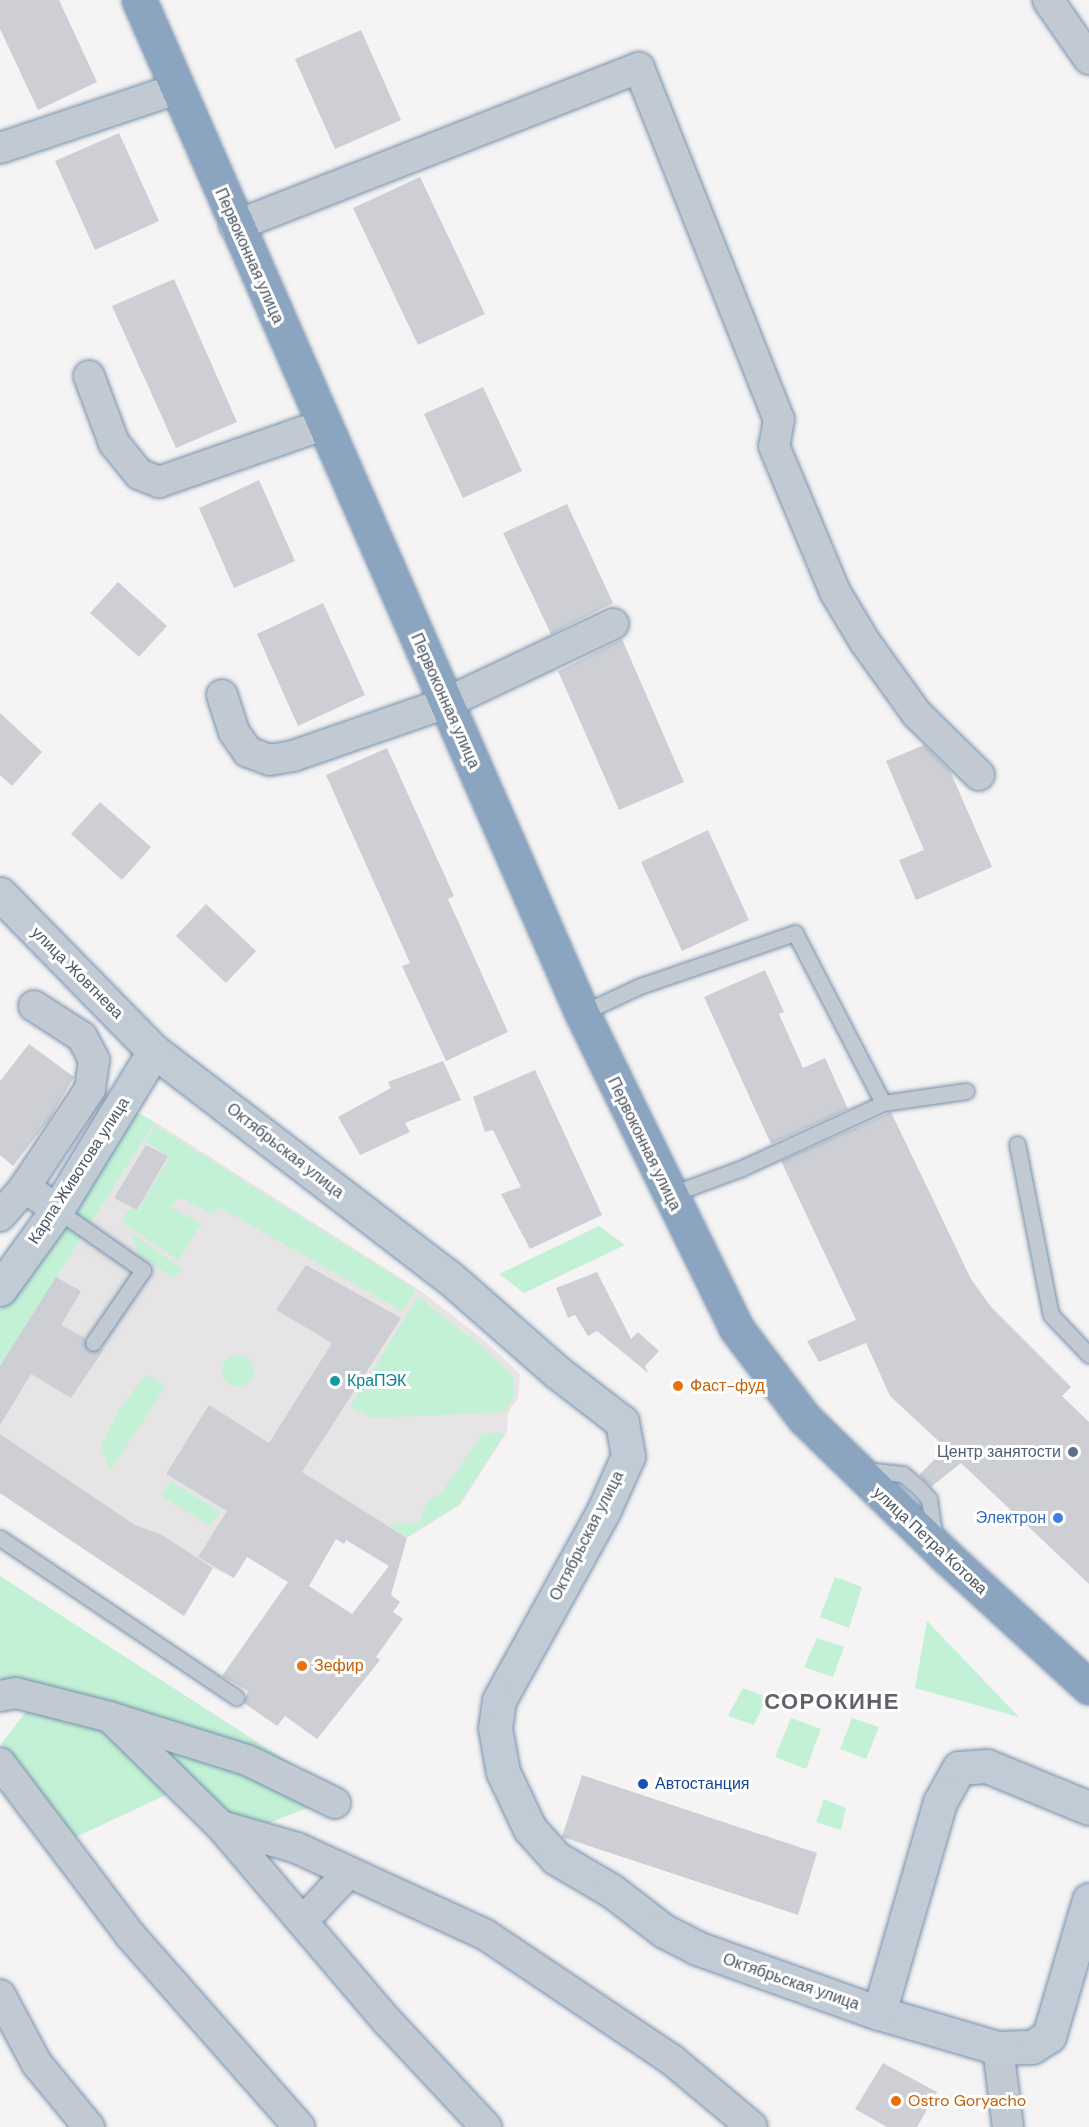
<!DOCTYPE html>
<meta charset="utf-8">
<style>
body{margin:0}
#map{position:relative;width:1089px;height:2127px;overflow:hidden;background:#f5f3f3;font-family:"DM Sans",sans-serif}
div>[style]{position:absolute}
.education>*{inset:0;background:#e6e4e5}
.green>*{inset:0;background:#c3f1d5}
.round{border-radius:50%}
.building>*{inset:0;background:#cdcfd5}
.roads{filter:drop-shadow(0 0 2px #7690ad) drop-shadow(0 0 2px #7690ad)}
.lane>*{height:15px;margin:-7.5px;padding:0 7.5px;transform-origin:7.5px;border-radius:7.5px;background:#c1cad2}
.street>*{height:30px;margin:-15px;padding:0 15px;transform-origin:15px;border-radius:15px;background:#c1cad2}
.secondary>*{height:33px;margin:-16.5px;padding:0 16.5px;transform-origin:16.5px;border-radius:16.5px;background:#c1cbd6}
.highway>*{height:33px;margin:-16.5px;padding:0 16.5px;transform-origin:16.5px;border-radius:16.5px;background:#8ba5c1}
.dots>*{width:16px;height:16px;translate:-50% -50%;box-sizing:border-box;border:3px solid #fff;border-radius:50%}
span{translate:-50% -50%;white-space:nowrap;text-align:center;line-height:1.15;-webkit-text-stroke:6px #fff;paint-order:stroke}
.street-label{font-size:16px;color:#4a5661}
.culture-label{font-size:16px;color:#0d838f}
.left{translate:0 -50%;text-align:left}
.food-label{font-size:16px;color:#c56008}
.service-label{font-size:16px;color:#4e5e75}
.right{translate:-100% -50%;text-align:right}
.shop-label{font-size:16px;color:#366cbe}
.transit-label{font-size:16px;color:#164399}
.district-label{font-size:22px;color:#5f6368;font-weight:700;letter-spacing:1.5px}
</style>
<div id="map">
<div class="education">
<i style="clip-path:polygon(155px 1122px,418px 1289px,484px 1340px,520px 1374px,518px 1398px,508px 1413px,507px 1432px,460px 1505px,407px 1538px,332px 1491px,247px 1555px,234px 1578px,213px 1568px,184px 1616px,0 1493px,0 1366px)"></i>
</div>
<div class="green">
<i style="clip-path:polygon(133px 1110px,155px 1122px,0 1366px,0 1310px)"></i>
<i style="clip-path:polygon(155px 1125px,416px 1290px,402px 1311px,219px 1207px,213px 1214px,179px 1197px,170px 1207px,201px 1224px,178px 1260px,121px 1221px,130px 1208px,138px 1211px,170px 1156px,145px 1142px)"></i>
<i style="clip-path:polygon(599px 1226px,625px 1245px,524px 1293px,499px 1274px)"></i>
<i style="clip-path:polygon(131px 1233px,182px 1269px,174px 1278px,138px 1254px)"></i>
<i style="clip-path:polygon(418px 1297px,480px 1345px,513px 1376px,513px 1398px,505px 1412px,372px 1418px,350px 1407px)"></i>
<i class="round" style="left:222px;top:1355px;width:32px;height:32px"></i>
<i style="clip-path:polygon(146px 1375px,166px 1386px,110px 1471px,101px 1446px,120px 1408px)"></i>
<i style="clip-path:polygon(483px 1433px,505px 1433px,459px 1504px,407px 1537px,387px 1525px,419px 1523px,428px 1500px,440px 1495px)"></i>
<i style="clip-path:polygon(171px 1481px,220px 1512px,209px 1526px,161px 1495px)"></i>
<i style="clip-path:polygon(0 1576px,327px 1787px,114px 1709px,0 1679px)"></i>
<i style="clip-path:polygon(835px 1577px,862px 1587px,849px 1628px,820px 1617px)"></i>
<i style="clip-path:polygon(927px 1621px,1019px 1717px,915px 1688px)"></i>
<i style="clip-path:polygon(817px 1638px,844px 1647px,833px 1677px,804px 1667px)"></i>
<i style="clip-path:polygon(743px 1688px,767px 1697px,754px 1725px,728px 1716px)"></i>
<i style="clip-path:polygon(29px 1708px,96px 1721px,170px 1793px,76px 1837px,1px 1744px)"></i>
<i style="clip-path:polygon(791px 1718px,821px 1729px,806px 1769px,775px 1757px)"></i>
<i style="clip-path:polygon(852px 1718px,879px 1727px,866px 1759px,840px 1749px)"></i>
<i style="clip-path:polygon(135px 1731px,323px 1802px,261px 1826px,225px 1819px)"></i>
<i style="clip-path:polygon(824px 1799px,846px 1808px,841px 1830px,816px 1822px)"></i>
</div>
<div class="building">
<i style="clip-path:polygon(0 0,59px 0,97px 82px,38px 110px,0 29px)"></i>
<i style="clip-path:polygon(361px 30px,401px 120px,335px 149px,295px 59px)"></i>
<i style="clip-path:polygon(119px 133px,159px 221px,95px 250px,55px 161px)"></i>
<i style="clip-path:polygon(420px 177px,485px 314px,418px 345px,353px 208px)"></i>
<i style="clip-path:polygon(174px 279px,237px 422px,176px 448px,112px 306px)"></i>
<i style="clip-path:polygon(483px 387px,522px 471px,463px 498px,424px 414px)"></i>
<i style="clip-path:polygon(259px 480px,295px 561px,234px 588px,199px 508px)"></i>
<i style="clip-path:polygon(567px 504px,613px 603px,551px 634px,503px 533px)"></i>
<i style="clip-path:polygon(118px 582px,167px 626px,139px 657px,90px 613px)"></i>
<i style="clip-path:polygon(323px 603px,365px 695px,298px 726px,257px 634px)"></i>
<i style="clip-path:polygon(622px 639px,684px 782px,619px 810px,558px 671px)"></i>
<i style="clip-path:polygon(0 713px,42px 752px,12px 786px,0 775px)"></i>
<i style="clip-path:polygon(924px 745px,950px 771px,992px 867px,916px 900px,899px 860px,924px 850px,886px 761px)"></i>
<i style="clip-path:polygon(387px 748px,454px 896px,448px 899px,508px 1032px,446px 1061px,402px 966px,410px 963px,326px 775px)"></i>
<i style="clip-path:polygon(100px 802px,151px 847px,122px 880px,71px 834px)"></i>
<i style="clip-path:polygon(708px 830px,749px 920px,682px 951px,641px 862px)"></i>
<i style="clip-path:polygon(206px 904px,256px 951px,226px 983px,176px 936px)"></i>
<i style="clip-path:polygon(765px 970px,784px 1012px,779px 1014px,803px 1068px,825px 1058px,848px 1109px,771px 1144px,704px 997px)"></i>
<i style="clip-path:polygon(29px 1044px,74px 1077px,48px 1121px,13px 1166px,0 1155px,0 1081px)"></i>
<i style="clip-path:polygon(443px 1061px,461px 1100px,405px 1123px,410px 1132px,360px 1155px,338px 1117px,391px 1088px,388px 1082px)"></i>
<i style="clip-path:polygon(535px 1070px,602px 1215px,530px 1249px,501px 1194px,521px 1187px,493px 1130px,485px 1132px,473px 1097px)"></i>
<i style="clip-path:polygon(891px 1112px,971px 1279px,991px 1307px,1071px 1387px,1062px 1396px,1089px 1422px,1089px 1584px,961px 1463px,931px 1487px,919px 1475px,946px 1448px,890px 1396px,866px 1343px,819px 1362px,807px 1341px,856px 1320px,781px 1161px)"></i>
<i style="clip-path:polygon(146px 1145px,168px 1156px,137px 1210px,114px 1198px)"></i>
<i style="clip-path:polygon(evenodd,306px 1265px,401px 1318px,302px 1472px,407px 1538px,391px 1595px,400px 1602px,393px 1612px,403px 1619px,376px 1657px,380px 1660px,317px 1739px,285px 1716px,277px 1726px,244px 1703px,248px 1691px,222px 1676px,288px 1582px,247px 1557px,234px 1578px,198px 1557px,227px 1511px,166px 1474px,209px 1405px,269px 1443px,332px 1343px,276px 1310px,306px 1265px,336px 1539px,344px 1544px,346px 1540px,389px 1566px,352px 1614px,309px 1586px,336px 1539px)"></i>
<i style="clip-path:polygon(597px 1272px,631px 1339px,638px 1332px,659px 1351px,645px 1366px,648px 1373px,597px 1331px,588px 1336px,575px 1315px,568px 1318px,556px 1288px)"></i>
<i style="clip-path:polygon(56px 1277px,81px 1291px,61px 1325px,85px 1338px,88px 1351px,104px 1349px,71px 1398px,31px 1374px,0 1425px,0 1366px)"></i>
<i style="clip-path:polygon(0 1434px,135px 1525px,160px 1534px,213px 1568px,184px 1616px,0 1493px)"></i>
<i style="clip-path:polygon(582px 1775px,817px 1853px,798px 1915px,562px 1837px)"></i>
<i style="clip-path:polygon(883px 2063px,937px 2092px,917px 2127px,887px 2127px,855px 2109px)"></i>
</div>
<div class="roads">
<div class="lane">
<i style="left:582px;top:1013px;width:64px;rotate:-25deg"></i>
<i style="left:640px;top:986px;width:164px;rotate:-18.9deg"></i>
<i style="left:795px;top:933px;width:191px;rotate:62.6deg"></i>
<i style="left:1017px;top:1144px;width:174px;rotate:78.8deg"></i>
<i style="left:1051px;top:1315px;width:55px;rotate:46.5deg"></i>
<i style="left:669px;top:1195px;width:78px;rotate:-20.3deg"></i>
<i style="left:742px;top:1168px;width:155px;rotate:-24.7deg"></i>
<i style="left:883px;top:1103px;width:84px;rotate:-8.2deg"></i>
<i style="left:57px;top:1210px;width:105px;rotate:34.9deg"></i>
<i style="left:143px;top:1270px;width:88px;rotate:124.4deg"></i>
<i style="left:864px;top:1470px;width:39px;rotate:6deg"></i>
<i style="left:903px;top:1474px;width:18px;rotate:41deg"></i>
<i style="left:917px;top:1486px;width:18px;rotate:47deg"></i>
<i style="left:929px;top:1499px;width:41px;rotate:81.7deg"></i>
<i style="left:0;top:1538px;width:285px;rotate:34deg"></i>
</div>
<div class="street">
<i style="left:1048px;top:0;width:72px;rotate:55.2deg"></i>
<i style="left:0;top:148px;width:186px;rotate:-18.5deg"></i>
<i style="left:235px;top:226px;width:434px;rotate:-21.4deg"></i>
<i style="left:639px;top:68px;width:378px;rotate:68.3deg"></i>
<i style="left:779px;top:419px;width:27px;rotate:100deg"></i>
<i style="left:774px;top:446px;width:158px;rotate:67.3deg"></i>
<i style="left:835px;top:592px;width:58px;rotate:59deg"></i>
<i style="left:865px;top:642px;width:89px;rotate:54.2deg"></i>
<i style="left:917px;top:714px;width:87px;rotate:44.5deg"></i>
<i style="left:89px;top:376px;width:72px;rotate:69.5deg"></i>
<i style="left:114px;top:443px;width:40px;rotate:51deg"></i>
<i style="left:139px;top:474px;width:22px;rotate:22deg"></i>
<i style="left:159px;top:482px;width:174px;rotate:-19.2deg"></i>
<i style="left:222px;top:695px;width:39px;rotate:72deg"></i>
<i style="left:234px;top:732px;width:24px;rotate:55deg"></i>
<i style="left:248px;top:752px;width:23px;rotate:20deg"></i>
<i style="left:270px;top:760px;width:23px;rotate:-10deg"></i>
<i style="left:293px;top:756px;width:162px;rotate:-19.1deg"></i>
<i style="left:446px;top:703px;width:185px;rotate:-25.3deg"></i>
<i style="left:34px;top:1006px;width:57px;rotate:32.9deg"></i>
<i style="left:82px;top:1037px;width:26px;rotate:62deg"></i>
<i style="left:94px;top:1060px;width:29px;rotate:98deg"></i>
<i style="left:90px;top:1089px;width:118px;rotate:123.6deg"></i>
<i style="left:25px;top:1187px;width:39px;rotate:36deg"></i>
<i style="left:0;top:1216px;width:38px;rotate:-49deg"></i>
<i style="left:0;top:1696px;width:16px;rotate:-11deg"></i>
<i style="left:16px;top:1693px;width:97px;rotate:14.3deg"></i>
<i style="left:110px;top:1717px;width:156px;rotate:44.5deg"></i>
<i style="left:221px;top:1826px;width:79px;rotate:16.1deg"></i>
<i style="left:297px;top:1848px;width:208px;rotate:24.7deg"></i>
<i style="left:486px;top:1935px;width:224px;rotate:33.9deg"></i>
<i style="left:672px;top:2060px;width:104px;rotate:39.9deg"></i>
<i style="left:116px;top:1719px;width:137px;rotate:17.4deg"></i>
<i style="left:247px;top:1760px;width:98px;rotate:26deg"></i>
<i style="left:0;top:1763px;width:216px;rotate:52.9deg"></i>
<i style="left:130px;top:1935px;width:256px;rotate:48.6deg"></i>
<i style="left:221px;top:1826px;width:257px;rotate:49.6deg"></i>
<i style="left:388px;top:2022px;width:144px;rotate:47deg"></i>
<i style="left:303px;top:1921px;width:67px;rotate:-46.8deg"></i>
<i style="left:0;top:1995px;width:78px;rotate:61.8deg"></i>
<i style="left:37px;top:2064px;width:82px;rotate:50.5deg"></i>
<i style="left:998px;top:2048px;width:80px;rotate:82.8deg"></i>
</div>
<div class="secondary">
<i style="left:0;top:894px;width:220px;rotate:45.6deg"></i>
<i style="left:154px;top:1051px;width:373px;rotate:37.5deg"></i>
<i style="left:450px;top:1278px;width:142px;rotate:41.3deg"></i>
<i style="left:557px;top:1372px;width:82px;rotate:37.6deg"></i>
<i style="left:622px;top:1422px;width:35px;rotate:80deg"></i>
<i style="left:628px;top:1456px;width:59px;rotate:114deg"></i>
<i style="left:604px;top:1510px;width:217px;rotate:118.9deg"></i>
<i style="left:499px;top:1700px;width:28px;rotate:98deg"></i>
<i style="left:495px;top:1728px;width:45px;rotate:79.7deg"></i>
<i style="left:503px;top:1772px;width:63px;rotate:64.7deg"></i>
<i style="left:530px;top:1829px;width:39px;rotate:48deg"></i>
<i style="left:556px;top:1858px;width:65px;rotate:30.5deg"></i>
<i style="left:612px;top:1891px;width:66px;rotate:37.6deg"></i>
<i style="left:664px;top:1931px;width:37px;rotate:27deg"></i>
<i style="left:697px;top:1948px;width:193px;rotate:19.7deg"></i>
<i style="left:879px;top:2013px;width:124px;rotate:16.4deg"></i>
<i style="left:998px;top:2048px;width:34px;rotate:-2deg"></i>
<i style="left:1032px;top:2047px;width:20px;rotate:-33deg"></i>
<i style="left:1049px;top:2036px;width:142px;rotate:-73.6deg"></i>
<i style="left:0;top:1289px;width:97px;rotate:-54.2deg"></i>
<i style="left:57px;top:1210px;width:186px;rotate:-58.6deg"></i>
<i style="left:879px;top:2013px;width:220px;rotate:-73.9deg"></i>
<i style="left:940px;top:1802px;width:39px;rotate:-61deg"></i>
<i style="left:959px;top:1768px;width:28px;rotate:-4deg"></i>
<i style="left:987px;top:1766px;width:110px;rotate:22.4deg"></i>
</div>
<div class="highway">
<i style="left:139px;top:0;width:1106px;rotate:66.38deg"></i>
<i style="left:582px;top:1013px;width:351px;rotate:63.9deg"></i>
<i style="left:736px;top:1328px;width:113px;rotate:52.9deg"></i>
<i style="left:804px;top:1418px;width:201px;rotate:44.2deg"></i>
<i style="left:948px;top:1558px;width:191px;rotate:42.5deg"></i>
</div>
</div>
<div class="dots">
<i style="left:335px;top:1381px;background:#0f9aa8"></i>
<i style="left:678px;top:1386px;background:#e8710a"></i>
<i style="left:1073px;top:1452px;background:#5c6f8a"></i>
<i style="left:1058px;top:1518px;background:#3f7fe0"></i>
<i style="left:302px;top:1666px;background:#e8710a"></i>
<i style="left:643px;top:1784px;background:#1a4fb4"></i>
<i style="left:896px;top:2101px;background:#e8710a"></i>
</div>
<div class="street-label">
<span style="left:249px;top:256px;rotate:66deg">Первоконная улица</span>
<span style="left:445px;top:701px;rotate:66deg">Первоконная улица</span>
<span style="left:77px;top:973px;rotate:45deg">улица Жовтнева</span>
<span style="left:644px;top:1144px;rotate:64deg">Первоконная улица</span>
<span style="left:285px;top:1151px;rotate:38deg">Октябрьская улица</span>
<span style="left:79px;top:1171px;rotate:-57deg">Карпа Животова улица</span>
<span style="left:587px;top:1536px;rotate:-63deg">Октябрьская улица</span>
<span style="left:930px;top:1541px;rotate:43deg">улица Петра Котова</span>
<span style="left:791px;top:1982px;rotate:19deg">Октябрьская улица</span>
</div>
<div class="culture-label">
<span class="left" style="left:347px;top:1381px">КраПЭК</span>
</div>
<div class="food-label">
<span class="left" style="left:690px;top:1386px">Фаст-фуд</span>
<span class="left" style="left:314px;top:1666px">Зефир</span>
<span class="left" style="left:908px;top:2101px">Ostro Goryacho</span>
</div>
<div class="service-label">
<span class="right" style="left:1061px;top:1452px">Центр занятости</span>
</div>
<div class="shop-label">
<span class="right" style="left:1046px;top:1518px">Электрон</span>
</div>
<div class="transit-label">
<span class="left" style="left:655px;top:1784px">Автостанция</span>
</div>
<div class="district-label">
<span style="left:832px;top:1702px">СОРОКИНЕ</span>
</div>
</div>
